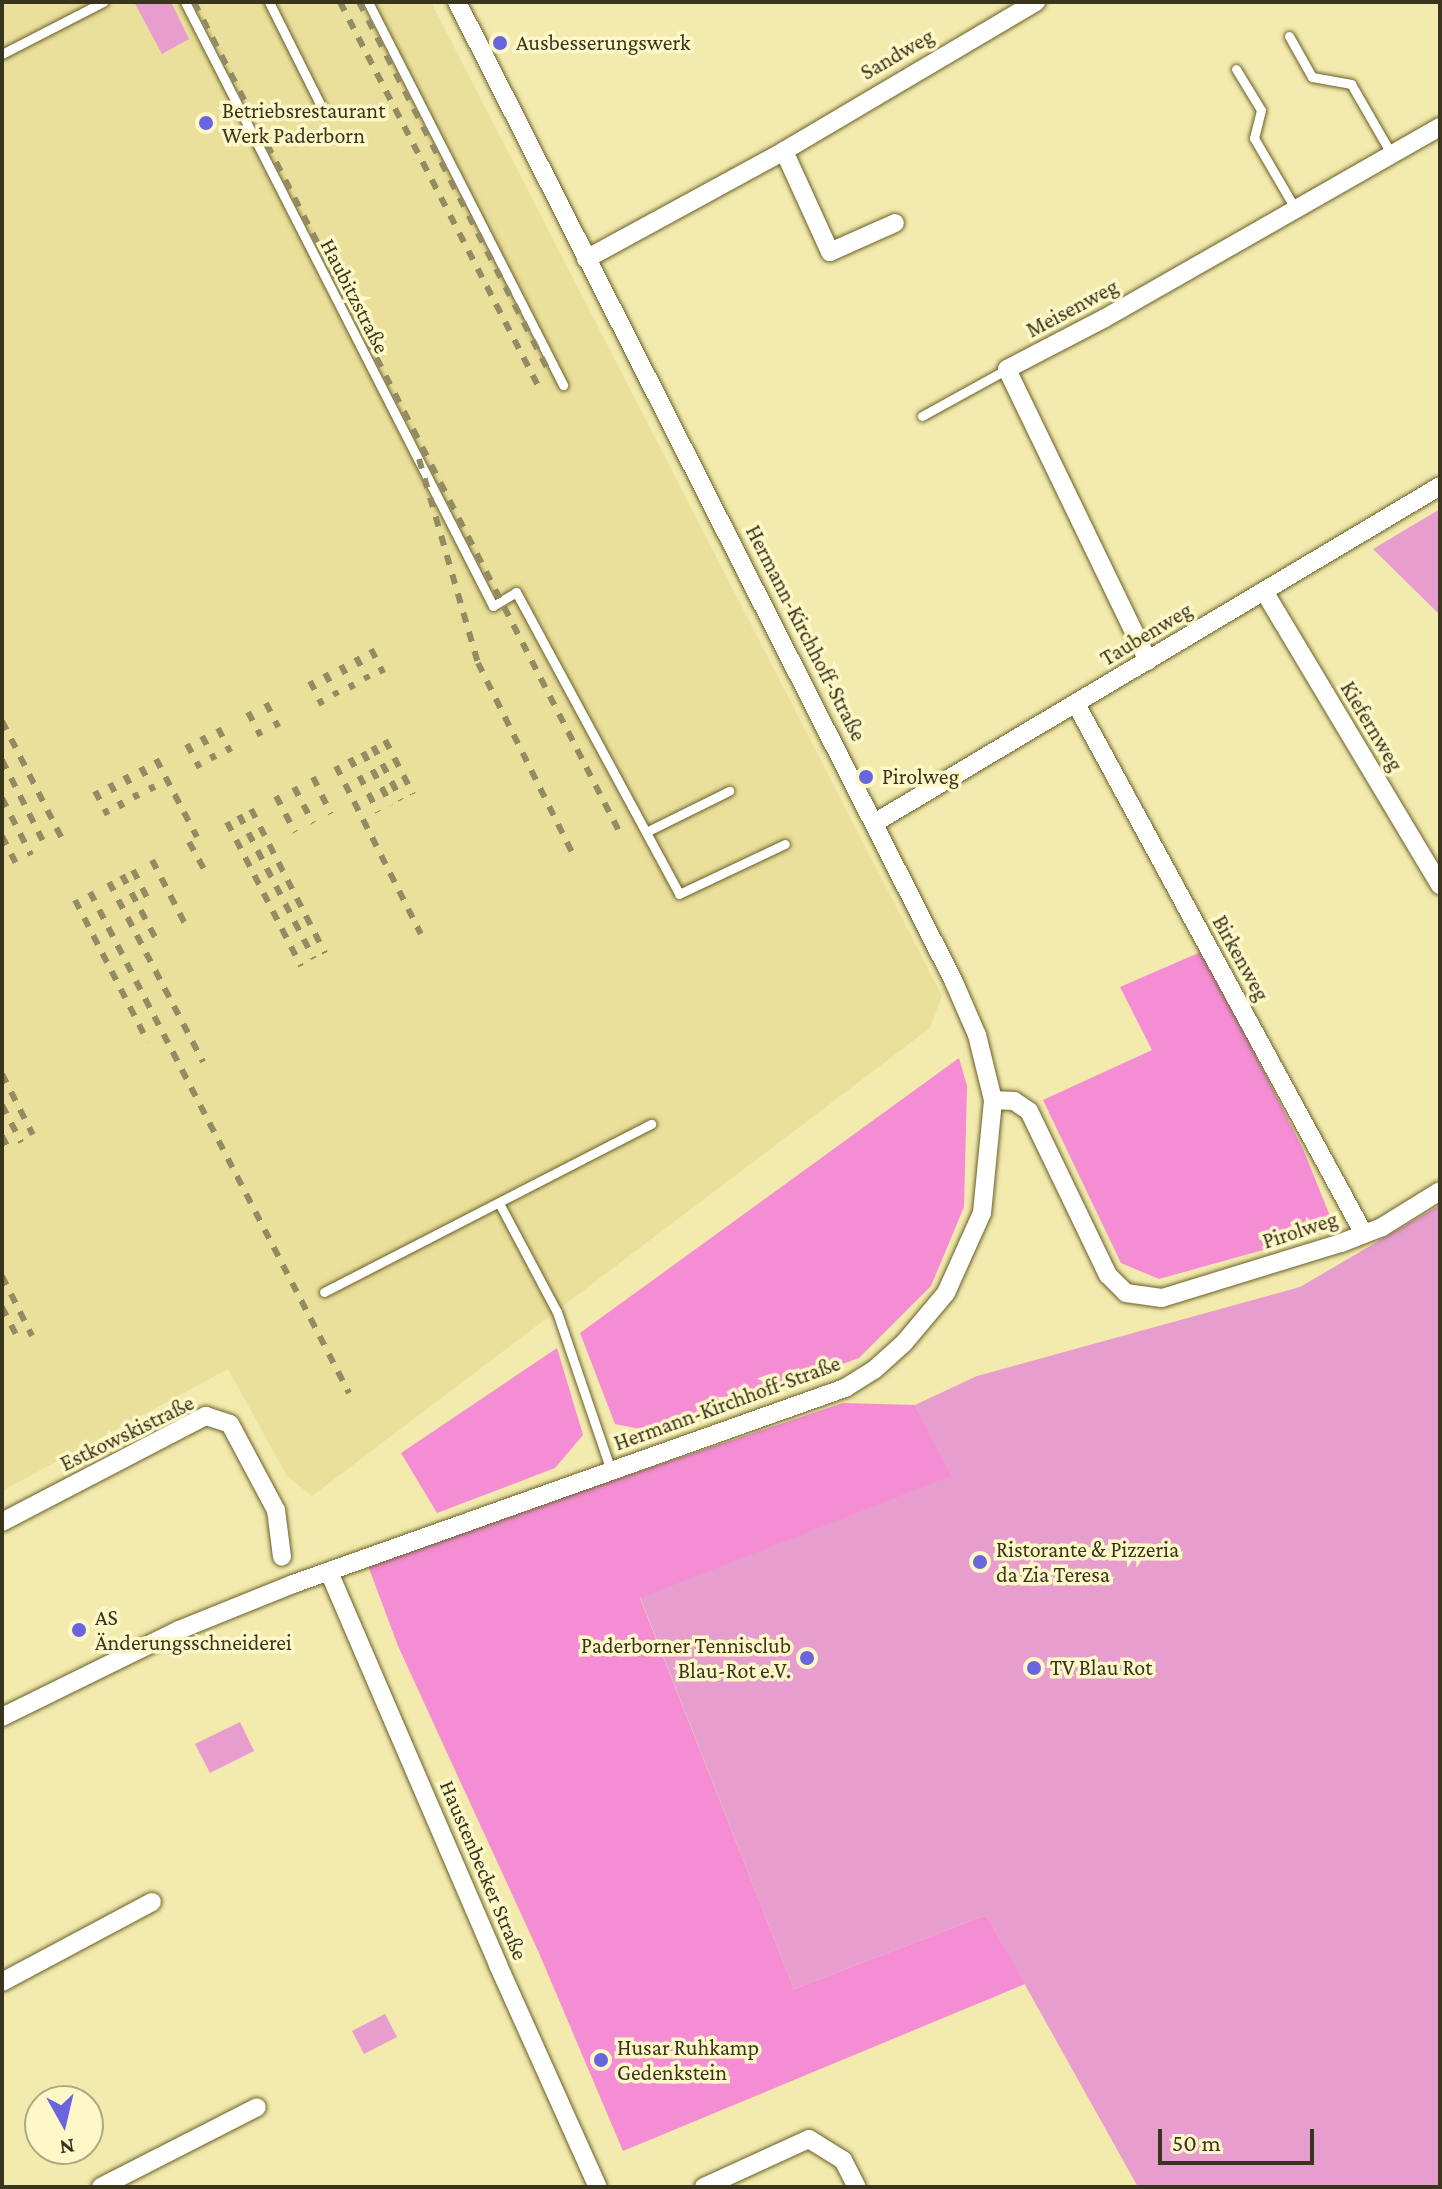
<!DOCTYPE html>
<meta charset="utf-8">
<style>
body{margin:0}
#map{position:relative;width:1442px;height:2189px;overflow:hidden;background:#f3eaae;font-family:"Crimson Pro",serif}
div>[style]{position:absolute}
.built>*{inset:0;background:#eadf9b}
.green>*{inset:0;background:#e79dcd}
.forest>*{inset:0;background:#f48dd3}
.roads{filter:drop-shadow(0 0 2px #696027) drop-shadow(0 0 2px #696027)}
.lane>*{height:9px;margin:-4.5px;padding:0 4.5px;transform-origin:4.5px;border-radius:4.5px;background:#fff}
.street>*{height:18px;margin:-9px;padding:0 9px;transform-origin:9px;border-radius:9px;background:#fff}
.rail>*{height:6px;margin-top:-3px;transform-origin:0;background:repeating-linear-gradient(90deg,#938c63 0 10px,transparent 0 20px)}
.dots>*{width:22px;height:22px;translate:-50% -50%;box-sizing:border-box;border:4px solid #fef7c7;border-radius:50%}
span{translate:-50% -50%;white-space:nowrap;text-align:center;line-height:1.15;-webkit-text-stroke:7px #fef7c7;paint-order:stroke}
.poi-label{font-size:22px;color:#39351d}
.left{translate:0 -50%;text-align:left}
.right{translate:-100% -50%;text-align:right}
.street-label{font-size:22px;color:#39351d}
.frame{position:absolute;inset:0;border:4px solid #39351d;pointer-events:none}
.north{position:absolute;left:24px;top:2085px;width:80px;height:80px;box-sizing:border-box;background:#fef7c7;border:2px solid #afa983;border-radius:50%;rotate:172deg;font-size:22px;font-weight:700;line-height:32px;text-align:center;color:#39351d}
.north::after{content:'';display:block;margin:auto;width:28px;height:36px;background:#6865de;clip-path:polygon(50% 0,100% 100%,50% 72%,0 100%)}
.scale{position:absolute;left:1158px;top:2129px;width:156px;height:36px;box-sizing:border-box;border:4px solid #39351d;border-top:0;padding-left:10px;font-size:24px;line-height:28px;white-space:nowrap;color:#39351d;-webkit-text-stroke:6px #fef7c7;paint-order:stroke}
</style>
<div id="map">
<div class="built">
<i style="clip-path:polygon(2px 2px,431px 2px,942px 996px,930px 1028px,312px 1496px,287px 1476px,228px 1369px,2px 1491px)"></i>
</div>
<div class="green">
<i style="clip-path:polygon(134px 2px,171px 2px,189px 39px,162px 54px)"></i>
<i style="clip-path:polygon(1440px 509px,1440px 615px,1373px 549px)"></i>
<i style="clip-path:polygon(1440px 1205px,1440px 2187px,1138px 2187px,986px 1915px,794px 1989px,640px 1597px,950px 1476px,915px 1405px,977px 1376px,1300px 1287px)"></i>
<i style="clip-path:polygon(240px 1722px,254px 1751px,210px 1773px,195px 1744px)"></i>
<i style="clip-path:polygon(385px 2014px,397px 2037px,364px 2054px,352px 2031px)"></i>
</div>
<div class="forest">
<i style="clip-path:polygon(1203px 951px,1303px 1149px,1330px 1216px,1320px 1234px,1159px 1279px,1121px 1263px,1043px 1100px,1152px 1050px,1120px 987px)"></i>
<i style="clip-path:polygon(959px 1058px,967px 1086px,964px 1207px,931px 1286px,859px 1358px,655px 1432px,615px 1424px,580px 1333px)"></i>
<i style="clip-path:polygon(557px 1348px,583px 1435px,555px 1468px,437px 1513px,401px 1453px)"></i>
<i style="clip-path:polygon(843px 1403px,915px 1405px,951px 1476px,640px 1598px,794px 1989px,986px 1915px,1025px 1984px,623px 2151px,539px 1953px,398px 1646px,367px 1563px)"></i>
</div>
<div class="roads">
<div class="lane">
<i style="left:185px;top:2px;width:678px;rotate:62.98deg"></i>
<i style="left:493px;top:606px;width:27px;rotate:-31deg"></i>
<i style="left:516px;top:592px;width:343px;rotate:61.6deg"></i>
<i style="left:679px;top:894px;width:117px;rotate:-25.3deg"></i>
<i style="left:269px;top:2px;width:121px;rotate:63.4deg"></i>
<i style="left:368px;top:2px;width:430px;rotate:63deg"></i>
<i style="left:1289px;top:36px;width:47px;rotate:60.7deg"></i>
<i style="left:1312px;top:77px;width:40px;rotate:10deg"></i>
<i style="left:1351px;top:84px;width:82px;rotate:60deg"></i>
<i style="left:2px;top:54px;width:114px;rotate:-27.2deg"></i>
<i style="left:1236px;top:69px;width:48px;rotate:58.6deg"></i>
<i style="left:1261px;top:110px;width:29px;rotate:104deg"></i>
<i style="left:1254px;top:138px;width:83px;rotate:59.7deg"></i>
<i style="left:922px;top:416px;width:97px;rotate:-28.9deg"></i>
<i style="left:646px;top:832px;width:93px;rotate:-26.3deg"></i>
<i style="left:499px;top:1203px;width:123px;rotate:62deg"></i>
<i style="left:557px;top:1312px;width:168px;rotate:71.2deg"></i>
<i style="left:324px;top:1292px;width:368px;rotate:-27.2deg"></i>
</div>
<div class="street">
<i style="left:784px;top:151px;width:111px;rotate:65.5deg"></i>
<i style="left:830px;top:252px;width:71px;rotate:-24deg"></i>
<i style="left:586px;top:259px;width:226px;rotate:-28.6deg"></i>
<i style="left:784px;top:151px;width:293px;rotate:-30.6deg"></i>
<i style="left:1264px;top:591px;width:343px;rotate:59.1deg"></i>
<i style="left:1148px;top:661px;width:324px;rotate:-115.8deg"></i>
<i style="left:1007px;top:369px;width:110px;rotate:-27.5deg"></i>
<i style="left:1105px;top:318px;width:386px;rotate:-29.7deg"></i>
<i style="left:1076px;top:704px;width:603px;rotate:61.48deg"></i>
<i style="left:876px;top:822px;width:656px;rotate:-30.78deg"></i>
<i style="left:993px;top:1100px;width:21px;rotate:3deg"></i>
<i style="left:1014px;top:1101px;width:18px;rotate:34deg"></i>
<i style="left:1029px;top:1111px;width:182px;rotate:64.3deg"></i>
<i style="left:1108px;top:1275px;width:25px;rotate:45deg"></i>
<i style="left:1126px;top:1293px;width:36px;rotate:8deg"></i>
<i style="left:1162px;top:1298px;width:187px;rotate:-17.1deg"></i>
<i style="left:1341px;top:1243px;width:44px;rotate:-21.3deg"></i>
<i style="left:1382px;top:1227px;width:68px;rotate:-31.8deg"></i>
<i style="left:2px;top:1522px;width:230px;rotate:-27.5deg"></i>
<i style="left:206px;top:1416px;width:25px;rotate:18deg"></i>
<i style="left:230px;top:1424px;width:98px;rotate:61.9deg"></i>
<i style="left:276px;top:1510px;width:47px;rotate:82.7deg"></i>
<i style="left:329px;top:1572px;width:428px;rotate:66.7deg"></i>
<i style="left:498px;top:1965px;width:243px;rotate:65.8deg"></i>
<i style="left:2px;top:1717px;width:197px;rotate:-26.2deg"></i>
<i style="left:179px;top:1630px;width:123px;rotate:-22deg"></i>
<i style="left:293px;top:1584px;width:586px;rotate:-19.55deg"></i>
<i style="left:845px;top:1388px;width:34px;rotate:-32deg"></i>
<i style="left:874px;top:1370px;width:40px;rotate:-42deg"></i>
<i style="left:904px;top:1343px;width:65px;rotate:-50deg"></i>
<i style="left:946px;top:1293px;width:88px;rotate:-65.8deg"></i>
<i style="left:982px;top:1213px;width:114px;rotate:-84.4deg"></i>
<i style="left:993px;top:1100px;width:67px;rotate:-103.8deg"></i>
<i style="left:977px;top:1035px;width:58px;rotate:-113.5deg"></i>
<i style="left:954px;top:982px;width:1099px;rotate:-116.89deg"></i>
<i style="left:2px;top:1982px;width:170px;rotate:-28.1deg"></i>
<i style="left:101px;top:2187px;width:175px;rotate:-27.1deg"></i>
<i style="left:704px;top:2187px;width:115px;rotate:-24.6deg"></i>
<i style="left:809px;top:2139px;width:40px;rotate:32deg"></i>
<i style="left:843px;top:2160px;width:30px;rotate:63deg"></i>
</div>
</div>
<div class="rail">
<i style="left:194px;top:2px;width:934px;rotate:62.86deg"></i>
<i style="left:340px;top:2px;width:436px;rotate:62.7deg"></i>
<i style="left:359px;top:2px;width:416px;rotate:62.8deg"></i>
<i style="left:419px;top:459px;width:212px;rotate:73.9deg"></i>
<i style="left:478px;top:663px;width:216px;rotate:63.6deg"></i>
<i style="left:371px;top:649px;width:27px;rotate:63deg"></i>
<i style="left:356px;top:657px;width:26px;rotate:62deg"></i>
<i style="left:341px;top:665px;width:27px;rotate:63deg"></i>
<i style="left:325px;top:673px;width:26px;rotate:62deg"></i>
<i style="left:310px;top:681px;width:27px;rotate:63deg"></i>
<i style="left:266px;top:703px;width:27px;rotate:63deg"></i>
<i style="left:248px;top:712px;width:27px;rotate:62deg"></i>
<i style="left:2px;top:721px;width:132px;rotate:63deg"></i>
<i style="left:218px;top:728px;width:27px;rotate:63deg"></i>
<i style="left:202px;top:736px;width:27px;rotate:62deg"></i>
<i style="left:385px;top:740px;width:61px;rotate:62.6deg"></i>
<i style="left:187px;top:744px;width:27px;rotate:62deg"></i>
<i style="left:373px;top:746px;width:61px;rotate:62.6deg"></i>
<i style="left:363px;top:752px;width:60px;rotate:62.2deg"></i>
<i style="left:350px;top:758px;width:61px;rotate:62.6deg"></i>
<i style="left:156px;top:759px;width:88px;rotate:62.3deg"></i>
<i style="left:2px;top:760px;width:97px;rotate:63.2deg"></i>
<i style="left:336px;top:766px;width:188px;rotate:63.2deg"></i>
<i style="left:141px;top:767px;width:27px;rotate:62deg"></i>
<i style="left:125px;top:775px;width:27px;rotate:62deg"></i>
<i style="left:313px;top:777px;width:41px;rotate:64.1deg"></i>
<i style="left:110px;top:783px;width:28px;rotate:63deg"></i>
<i style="left:294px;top:787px;width:41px;rotate:62.2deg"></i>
<i style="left:95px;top:791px;width:27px;rotate:62deg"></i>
<i style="left:276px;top:796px;width:41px;rotate:62.2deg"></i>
<i style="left:2px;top:798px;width:64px;rotate:63deg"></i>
<i style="left:251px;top:809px;width:162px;rotate:62.8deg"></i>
<i style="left:239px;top:815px;width:162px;rotate:62.5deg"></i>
<i style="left:227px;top:822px;width:162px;rotate:62.8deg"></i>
<i style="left:2px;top:836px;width:30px;rotate:63deg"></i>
<i style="left:189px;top:842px;width:35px;rotate:61deg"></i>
<i style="left:152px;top:860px;width:72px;rotate:62.7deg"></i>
<i style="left:133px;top:870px;width:33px;rotate:63deg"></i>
<i style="left:122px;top:875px;width:72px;rotate:62deg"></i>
<i style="left:109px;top:882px;width:203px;rotate:62.4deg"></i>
<i style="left:90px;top:892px;width:564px;rotate:62.66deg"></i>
<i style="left:75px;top:900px;width:160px;rotate:62.8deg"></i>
<i style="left:2px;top:1074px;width:68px;rotate:63.1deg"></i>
<i style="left:2px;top:1105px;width:42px;rotate:62.8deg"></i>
<i style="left:2px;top:1136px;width:13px;rotate:63deg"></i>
<i style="left:2px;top:1276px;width:67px;rotate:63.4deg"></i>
<i style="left:2px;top:1307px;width:38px;rotate:63deg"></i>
</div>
<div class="dots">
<i style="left:500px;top:43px;background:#6865de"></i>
<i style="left:206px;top:123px;background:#6865de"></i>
<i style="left:866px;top:777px;background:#6865de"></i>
<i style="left:980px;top:1562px;background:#6865de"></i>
<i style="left:79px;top:1630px;background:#6865de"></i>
<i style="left:807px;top:1658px;background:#6865de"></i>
<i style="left:1034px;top:1668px;background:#6865de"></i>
<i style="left:601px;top:2060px;background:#6865de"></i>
</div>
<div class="poi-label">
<span class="left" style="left:516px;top:43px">Ausbesserungswerk</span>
<span class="left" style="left:222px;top:123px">Betriebsrestaurant<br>Werk Paderborn</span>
<span class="left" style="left:882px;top:777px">Pirolweg</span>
<span class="left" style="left:996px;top:1562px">Ristorante &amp; Pizzeria<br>da Zia Teresa</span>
<span class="left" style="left:95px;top:1630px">AS<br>Änderungsschneiderei</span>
<span class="right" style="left:791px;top:1658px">Paderborner Tennisclub<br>Blau-Rot e.V.</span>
<span class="left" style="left:1050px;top:1668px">TV Blau Rot</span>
<span class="left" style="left:617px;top:2060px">Husar Ruhkamp<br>Gedenkstein</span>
</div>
<div class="street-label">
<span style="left:897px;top:54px;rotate:-30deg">Sandweg</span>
<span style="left:355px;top:296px;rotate:63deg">Haubitzstraße</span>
<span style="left:1072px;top:308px;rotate:-28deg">Meisenweg</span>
<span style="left:806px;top:633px;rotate:63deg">Hermann-Kirchhoff-Straße</span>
<span style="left:1146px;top:634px;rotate:-31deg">Taubenweg</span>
<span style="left:1372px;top:726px;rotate:59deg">Kiefernweg</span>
<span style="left:1241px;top:958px;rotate:61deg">Birkenweg</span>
<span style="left:1300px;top:1230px;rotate:-18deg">Pirolweg</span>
<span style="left:727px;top:1403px;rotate:-20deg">Hermann-Kirchhoff-Straße</span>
<span style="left:127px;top:1433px;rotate:-26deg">Estkowskistraße</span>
<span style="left:484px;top:1870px;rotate:67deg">Haustenbecker Straße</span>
</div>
<div class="frame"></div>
<div class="north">N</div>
<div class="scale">50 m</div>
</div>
